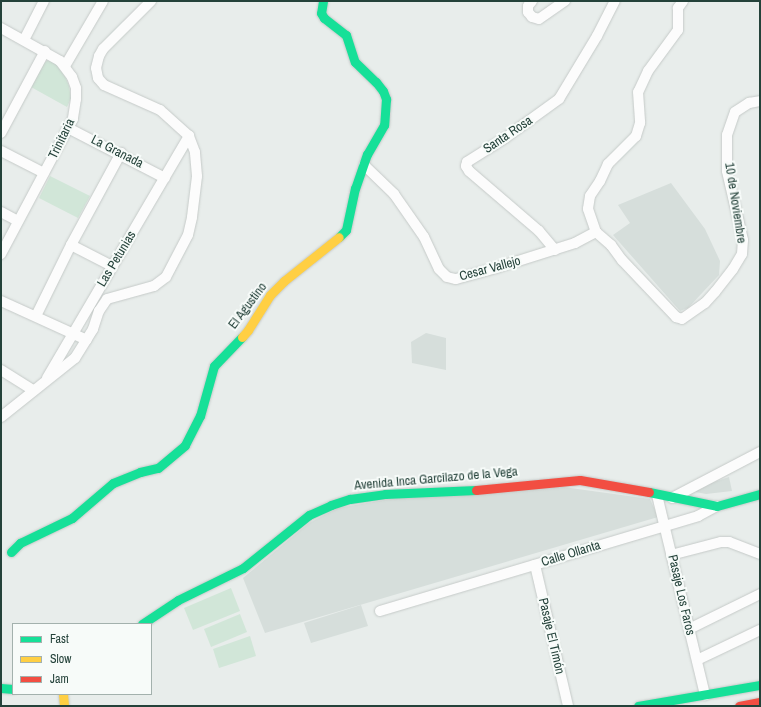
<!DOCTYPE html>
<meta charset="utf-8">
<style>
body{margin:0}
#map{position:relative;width:761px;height:707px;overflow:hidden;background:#e8edeb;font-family:"Archivo Narrow",sans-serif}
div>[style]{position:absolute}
.built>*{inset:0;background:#d6dedb}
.green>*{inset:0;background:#d1e6d8}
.roads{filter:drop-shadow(0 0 1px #c5cac8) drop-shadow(0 0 1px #c5cac8)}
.street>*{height:10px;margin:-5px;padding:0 5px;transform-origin:5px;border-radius:5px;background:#fcfcfc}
.fast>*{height:9px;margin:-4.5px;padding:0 4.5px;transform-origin:4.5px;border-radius:4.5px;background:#16e098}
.slow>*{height:9px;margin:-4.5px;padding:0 4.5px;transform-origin:4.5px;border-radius:4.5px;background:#ffcf43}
.jam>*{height:9px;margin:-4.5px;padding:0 4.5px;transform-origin:4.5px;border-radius:4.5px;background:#f24e42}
span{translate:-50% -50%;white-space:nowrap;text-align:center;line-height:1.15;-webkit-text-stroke:4px #f7fbf9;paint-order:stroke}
.street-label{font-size:13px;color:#24423a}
.frame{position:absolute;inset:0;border:2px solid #24423a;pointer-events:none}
.legend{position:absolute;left:12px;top:623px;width:140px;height:72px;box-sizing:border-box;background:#f7fbf9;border:1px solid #a3b1ad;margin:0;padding:5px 7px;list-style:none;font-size:12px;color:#24423a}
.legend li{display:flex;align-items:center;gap:8px;height:20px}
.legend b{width:20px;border:1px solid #a3b1ad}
</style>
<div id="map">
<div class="built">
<i style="clip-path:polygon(671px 183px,705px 229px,720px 261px,719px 275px,688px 308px,680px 311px,613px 235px,630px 223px,618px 205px)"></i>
<i style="clip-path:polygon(426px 333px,446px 338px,446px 370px,412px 363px,411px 342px)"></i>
<i style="clip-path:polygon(729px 477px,732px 491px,706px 494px,696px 492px,696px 488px)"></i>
<i style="clip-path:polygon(556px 486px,650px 499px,658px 517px,265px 633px,243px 578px,309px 523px,338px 508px,420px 494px)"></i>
<i style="clip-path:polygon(361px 605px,368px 626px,311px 643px,304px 623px)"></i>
</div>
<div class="green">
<i style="clip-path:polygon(50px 59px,61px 66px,69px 86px,71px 98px,67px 107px,31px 87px,42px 64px)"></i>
<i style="clip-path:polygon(50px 176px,90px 196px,78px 218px,39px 198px)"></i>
<i style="clip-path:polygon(231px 588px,240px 611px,193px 630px,184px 608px)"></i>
<i style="clip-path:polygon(240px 614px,247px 632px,211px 647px,204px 629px)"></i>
<i style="clip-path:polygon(250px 636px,256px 656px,219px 668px,213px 649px)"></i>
</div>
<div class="roads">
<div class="street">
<i style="left:532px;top:1px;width:6px;rotate:129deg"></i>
<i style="left:528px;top:6px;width:6px;rotate:90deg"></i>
<i style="left:528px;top:12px;width:6px;rotate:51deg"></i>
<i style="left:532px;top:17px;width:7px;rotate:16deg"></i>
<i style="left:539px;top:19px;width:32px;rotate:-35deg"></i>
<i style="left:683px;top:1px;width:9px;rotate:126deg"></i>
<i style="left:678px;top:8px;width:22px;rotate:90deg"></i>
<i style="left:678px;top:30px;width:51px;rotate:126.2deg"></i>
<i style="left:648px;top:71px;width:23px;rotate:115deg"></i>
<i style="left:638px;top:92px;width:31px;rotate:86deg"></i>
<i style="left:640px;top:123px;width:14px;rotate:107deg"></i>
<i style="left:636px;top:136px;width:40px;rotate:135deg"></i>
<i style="left:608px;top:164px;width:19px;rotate:115deg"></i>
<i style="left:600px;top:181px;width:18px;rotate:124deg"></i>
<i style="left:590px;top:196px;width:13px;rotate:99deg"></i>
<i style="left:588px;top:209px;width:24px;rotate:71deg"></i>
<i style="left:596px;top:232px;width:20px;rotate:41deg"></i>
<i style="left:611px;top:245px;width:19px;rotate:54deg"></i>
<i style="left:622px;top:260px;width:79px;rotate:46.5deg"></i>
<i style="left:676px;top:317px;width:6px;rotate:18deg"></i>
<i style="left:682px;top:319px;width:28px;rotate:-35deg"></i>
<i style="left:705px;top:303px;width:15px;rotate:-48deg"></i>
<i style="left:715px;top:292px;width:29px;rotate:-52deg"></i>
<i style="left:733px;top:269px;width:17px;rotate:-59deg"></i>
<i style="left:742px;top:254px;width:14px;rotate:-86deg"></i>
<i style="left:743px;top:240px;width:71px;rotate:-103.1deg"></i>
<i style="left:727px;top:171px;width:36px;rotate:-90deg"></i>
<i style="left:727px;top:135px;width:24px;rotate:-71deg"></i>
<i style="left:735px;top:112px;width:17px;rotate:-33deg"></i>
<i style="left:749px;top:103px;width:11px;rotate:-10deg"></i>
<i style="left:1px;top:28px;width:68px;rotate:29.2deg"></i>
<i style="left:60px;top:61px;width:20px;rotate:53deg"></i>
<i style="left:72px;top:77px;width:12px;rotate:70deg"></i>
<i style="left:76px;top:88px;width:11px;rotate:90deg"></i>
<i style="left:76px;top:99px;width:20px;rotate:99deg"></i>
<i style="left:73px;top:119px;width:10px;rotate:119deg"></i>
<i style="left:68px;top:128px;width:143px;rotate:118deg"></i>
<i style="left:24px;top:40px;width:44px;rotate:-62.9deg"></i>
<i style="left:65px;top:66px;width:75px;rotate:-59.7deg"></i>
<i style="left:68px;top:128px;width:109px;rotate:27.3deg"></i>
<i style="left:1px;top:133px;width:93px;rotate:-61.8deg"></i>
<i style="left:1px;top:151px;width:48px;rotate:27.1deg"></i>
<i style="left:364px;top:165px;width:42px;rotate:44deg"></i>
<i style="left:394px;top:194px;width:52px;rotate:55.1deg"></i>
<i style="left:424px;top:237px;width:35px;rotate:65deg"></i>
<i style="left:439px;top:269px;width:11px;rotate:45deg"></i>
<i style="left:447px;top:277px;width:9px;rotate:13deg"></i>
<i style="left:456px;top:279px;width:41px;rotate:-15.4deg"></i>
<i style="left:496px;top:268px;width:83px;rotate:-17.6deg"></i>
<i style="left:575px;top:243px;width:24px;rotate:-28deg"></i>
<i style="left:1px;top:212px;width:19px;rotate:28deg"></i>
<i style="left:71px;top:245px;width:46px;rotate:27.1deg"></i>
<i style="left:555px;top:250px;width:25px;rotate:-130deg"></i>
<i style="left:539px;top:231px;width:92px;rotate:-139.4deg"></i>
<i style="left:469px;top:171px;width:6px;rotate:-121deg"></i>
<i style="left:466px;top:166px;width:4px;rotate:-76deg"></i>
<i style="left:467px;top:162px;width:45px;rotate:-32.3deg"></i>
<i style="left:505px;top:138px;width:67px;rotate:-35.8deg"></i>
<i style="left:559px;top:99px;width:74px;rotate:-58.9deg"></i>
<i style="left:597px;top:36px;width:39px;rotate:-63deg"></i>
<i style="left:1px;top:301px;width:94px;rotate:24.4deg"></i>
<i style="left:36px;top:316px;width:79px;rotate:-63.8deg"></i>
<i style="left:71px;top:245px;width:105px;rotate:-61.5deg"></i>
<i style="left:1px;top:370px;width:38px;rotate:32deg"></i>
<i style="left:47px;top:378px;width:281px;rotate:-59.6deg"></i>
<i style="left:1px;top:417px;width:95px;rotate:-38.6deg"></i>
<i style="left:75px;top:358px;width:34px;rotate:-58deg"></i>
<i style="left:93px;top:329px;width:19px;rotate:-72deg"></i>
<i style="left:99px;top:311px;width:14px;rotate:-56deg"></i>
<i style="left:107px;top:299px;width:49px;rotate:-15.5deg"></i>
<i style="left:154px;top:286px;width:15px;rotate:-37deg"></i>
<i style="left:166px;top:277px;width:47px;rotate:-62.4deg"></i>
<i style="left:188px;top:235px;width:18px;rotate:-77deg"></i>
<i style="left:192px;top:217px;width:41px;rotate:-83deg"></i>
<i style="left:197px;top:176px;width:24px;rotate:-95deg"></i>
<i style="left:195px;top:152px;width:17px;rotate:-111deg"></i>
<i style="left:189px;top:136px;width:39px;rotate:-138deg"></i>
<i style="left:160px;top:110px;width:61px;rotate:-155.9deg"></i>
<i style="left:104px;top:85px;width:9px;rotate:-131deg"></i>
<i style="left:98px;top:78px;width:10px;rotate:-101deg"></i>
<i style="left:96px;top:68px;width:12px;rotate:-76deg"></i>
<i style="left:99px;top:56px;width:8px;rotate:-60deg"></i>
<i style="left:103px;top:49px;width:68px;rotate:-45deg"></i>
<i style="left:657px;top:495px;width:206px;rotate:76.5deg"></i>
<i style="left:672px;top:498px;width:99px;rotate:-27.6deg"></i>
<i style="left:671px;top:555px;width:52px;rotate:-14.6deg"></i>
<i style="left:721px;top:542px;width:8px"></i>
<i style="left:729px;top:542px;width:33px;rotate:21deg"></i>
<i style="left:535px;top:565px;width:145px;rotate:76.8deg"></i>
<i style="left:380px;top:611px;width:332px;rotate:-16.6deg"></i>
<i style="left:698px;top:516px;width:21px;rotate:-28deg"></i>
<i style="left:689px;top:629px;width:79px;rotate:-26.2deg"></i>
<i style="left:697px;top:660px;width:70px;rotate:-25.5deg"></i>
</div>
<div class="fast">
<i style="left:323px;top:1px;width:12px;rotate:99deg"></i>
<i style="left:321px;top:13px;width:6px;rotate:59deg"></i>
<i style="left:324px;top:18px;width:28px;rotate:38deg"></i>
<i style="left:346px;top:35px;width:28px;rotate:72deg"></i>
<i style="left:355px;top:62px;width:29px;rotate:44deg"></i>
<i style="left:376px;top:82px;width:11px;rotate:52deg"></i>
<i style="left:383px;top:91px;width:9px;rotate:69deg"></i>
<i style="left:386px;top:99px;width:26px;rotate:94deg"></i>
<i style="left:384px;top:125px;width:34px;rotate:120deg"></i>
<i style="left:367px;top:154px;width:36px;rotate:109deg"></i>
<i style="left:355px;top:188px;width:43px;rotate:102.1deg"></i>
<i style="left:346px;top:230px;width:10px;rotate:135deg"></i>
<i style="left:649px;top:492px;width:69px;rotate:11.6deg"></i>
<i style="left:717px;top:506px;width:45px;rotate:-15.6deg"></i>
<i style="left:11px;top:552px;width:13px;rotate:-45deg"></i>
<i style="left:20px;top:543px;width:58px;rotate:-25.7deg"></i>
<i style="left:72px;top:518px;width:54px;rotate:-40.5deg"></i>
<i style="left:113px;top:483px;width:29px;rotate:-22deg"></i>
<i style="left:140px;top:472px;width:18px;rotate:-13deg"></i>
<i style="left:158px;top:468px;width:35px;rotate:-40deg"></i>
<i style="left:185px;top:445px;width:33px;rotate:-63deg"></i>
<i style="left:200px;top:416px;width:52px;rotate:-74.4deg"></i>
<i style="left:214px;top:366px;width:40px;rotate:-46deg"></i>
<i style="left:142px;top:624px;width:43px;rotate:-33.7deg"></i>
<i style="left:178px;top:600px;width:72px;rotate:-26.2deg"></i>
<i style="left:243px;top:568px;width:85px;rotate:-38.8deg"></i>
<i style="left:309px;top:515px;width:24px;rotate:-24deg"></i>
<i style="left:331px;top:505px;width:20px;rotate:-18deg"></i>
<i style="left:350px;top:499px;width:35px;rotate:-8deg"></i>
<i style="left:385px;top:494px;width:91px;rotate:-2.5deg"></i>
<i style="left:1px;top:688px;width:12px;rotate:5deg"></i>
<i style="left:638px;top:706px;width:124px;rotate:-9.8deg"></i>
</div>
<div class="slow">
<i style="left:242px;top:337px;width:9px;rotate:-49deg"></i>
<i style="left:248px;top:330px;width:41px;rotate:-57.8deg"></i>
<i style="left:270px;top:295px;width:20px;rotate:-45deg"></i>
<i style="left:284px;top:281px;width:70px;rotate:-38.7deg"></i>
<i style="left:63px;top:694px;width:12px;rotate:85deg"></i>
</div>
<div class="jam">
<i style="left:476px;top:490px;width:104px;rotate:-5.5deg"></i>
<i style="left:580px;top:480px;width:70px;rotate:9.9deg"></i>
<i style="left:739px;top:706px;width:21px;rotate:-11deg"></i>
</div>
</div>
<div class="street-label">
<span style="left:508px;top:135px;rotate:-34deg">Santa Rosa</span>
<span style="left:62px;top:139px;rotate:-64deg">Trinitaria</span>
<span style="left:117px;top:152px;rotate:27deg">La Granada</span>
<span style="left:735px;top:203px;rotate:81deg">10 de Noviembre</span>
<span style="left:117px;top:259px;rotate:-59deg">Las Petunias</span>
<span style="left:490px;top:269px;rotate:-15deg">Cesar Vallejo</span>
<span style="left:248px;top:306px;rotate:-53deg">El Agustino</span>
<span style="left:436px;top:479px;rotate:-5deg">Avenida Inca Garcilazo de la Vega</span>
<span style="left:571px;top:554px;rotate:-17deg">Calle Ollanta</span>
<span style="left:681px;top:595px;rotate:77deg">Pasaje Los Faros</span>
<span style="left:551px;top:636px;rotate:77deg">Pasaje El Timón</span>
</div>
<div class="frame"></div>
<ul class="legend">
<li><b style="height:5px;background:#16e098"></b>Fast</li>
<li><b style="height:5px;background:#ffcf43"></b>Slow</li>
<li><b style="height:5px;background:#f24e42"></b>Jam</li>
</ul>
</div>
